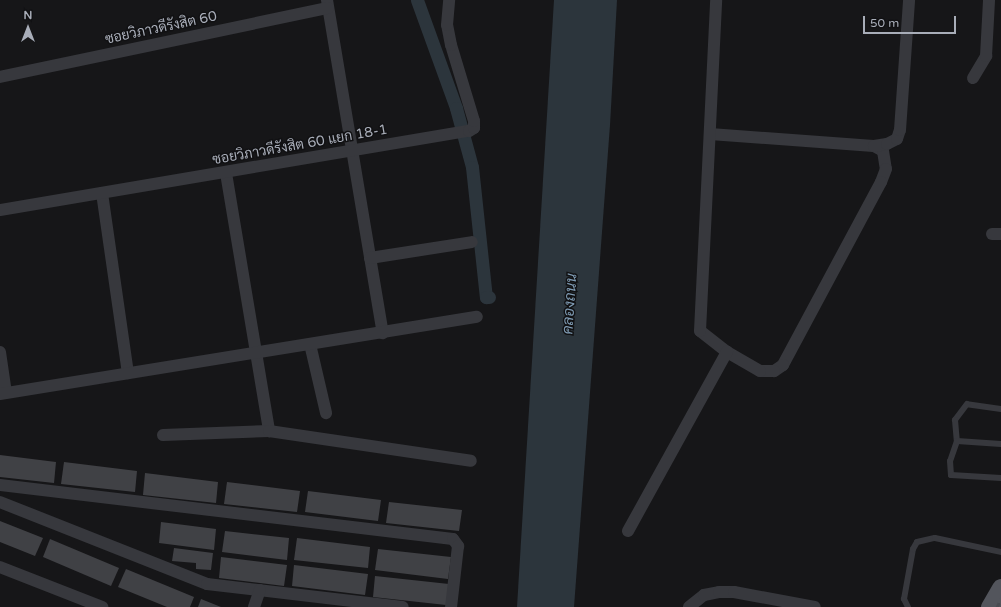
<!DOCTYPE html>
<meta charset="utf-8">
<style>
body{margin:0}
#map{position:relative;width:1001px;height:607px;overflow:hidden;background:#161618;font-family:"Varela Round",Sarabun,sans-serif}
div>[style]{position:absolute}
.water>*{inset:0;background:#2c353c}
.canal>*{height:13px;margin:-6.5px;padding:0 6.5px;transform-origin:6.5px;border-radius:6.5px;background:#2c353c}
.building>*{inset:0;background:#404145}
.service>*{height:6px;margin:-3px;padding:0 3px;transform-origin:3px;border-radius:3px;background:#37383d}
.minor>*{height:12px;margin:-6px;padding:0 6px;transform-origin:6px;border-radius:6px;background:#37383d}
.primary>*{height:19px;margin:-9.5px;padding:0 9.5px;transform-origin:9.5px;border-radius:9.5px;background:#53555c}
.rail>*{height:3px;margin-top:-1.5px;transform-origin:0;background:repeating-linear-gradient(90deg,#4a4c52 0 5px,transparent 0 9px)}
span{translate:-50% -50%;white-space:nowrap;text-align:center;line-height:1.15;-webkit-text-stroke:3px #111113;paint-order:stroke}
.street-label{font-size:14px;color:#a8adb8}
.water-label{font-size:15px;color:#7f9bb3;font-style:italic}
.north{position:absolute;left:8px;top:8px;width:40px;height:40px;-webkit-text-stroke:3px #111113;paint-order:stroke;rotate:0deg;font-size:11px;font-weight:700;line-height:16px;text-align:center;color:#a8adb8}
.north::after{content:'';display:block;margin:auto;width:14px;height:18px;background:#a8adb8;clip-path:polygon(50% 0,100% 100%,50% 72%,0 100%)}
.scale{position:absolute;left:863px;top:16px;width:93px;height:18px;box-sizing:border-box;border:2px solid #a8adb8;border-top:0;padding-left:5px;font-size:12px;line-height:14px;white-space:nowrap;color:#a8adb8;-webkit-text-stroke:3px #111113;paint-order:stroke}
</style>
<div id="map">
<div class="water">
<i style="clip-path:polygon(554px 0,617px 0,610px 125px,574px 607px,517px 607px)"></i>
</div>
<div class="canal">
<i style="left:417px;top:0;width:115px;rotate:70.1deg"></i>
<i style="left:456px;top:108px;width:61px;rotate:74.8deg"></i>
<i style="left:472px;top:167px;width:131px;rotate:83.9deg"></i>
<i style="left:486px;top:297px;width:3px"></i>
</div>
<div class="building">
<i style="clip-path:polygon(0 455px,56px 462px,54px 483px,0 477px)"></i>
<i style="clip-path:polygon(64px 462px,137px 471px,135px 492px,61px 484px)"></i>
<i style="clip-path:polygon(145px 473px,218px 482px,216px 503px,143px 495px)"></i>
<i style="clip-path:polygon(227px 482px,300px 491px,297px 512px,224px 504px)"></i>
<i style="clip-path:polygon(308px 491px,381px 500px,378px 521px,305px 512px)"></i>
<i style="clip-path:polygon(389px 502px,462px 510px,459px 531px,386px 523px)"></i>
<i style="clip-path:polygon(0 521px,43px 538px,35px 556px,0 542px)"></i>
<i style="clip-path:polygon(161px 522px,216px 529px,214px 550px,159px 543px)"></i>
<i style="clip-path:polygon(225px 531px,289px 538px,287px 560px,222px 552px)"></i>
<i style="clip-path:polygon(297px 538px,370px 547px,368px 568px,294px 560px)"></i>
<i style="clip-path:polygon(50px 539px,119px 568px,111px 586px,43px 557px)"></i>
<i style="clip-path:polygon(174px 548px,213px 553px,211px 570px,196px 569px,196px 563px,172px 561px)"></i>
<i style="clip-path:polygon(378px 549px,451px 557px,448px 579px,375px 570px)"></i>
<i style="clip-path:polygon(221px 557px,287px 565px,284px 586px,219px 578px)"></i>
<i style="clip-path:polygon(294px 565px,368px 574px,365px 595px,292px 586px)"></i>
<i style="clip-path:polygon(126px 569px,194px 597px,190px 607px,167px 607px,118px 587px)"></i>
<i style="clip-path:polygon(375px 576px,449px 584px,446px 605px,373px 597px)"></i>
<i style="clip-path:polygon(201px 599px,221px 607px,198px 607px)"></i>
</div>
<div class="service">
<i style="left:1001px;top:409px;width:34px;rotate:-172deg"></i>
<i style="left:967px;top:404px;width:20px;rotate:127deg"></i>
<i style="left:955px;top:420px;width:21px;rotate:85deg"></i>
<i style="left:957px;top:441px;width:21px;rotate:109deg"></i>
<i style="left:950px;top:461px;width:14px;rotate:86deg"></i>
<i style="left:951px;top:475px;width:50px;rotate:3.4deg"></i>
<i style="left:957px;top:441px;width:44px;rotate:3.9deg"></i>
<i style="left:908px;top:607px;width:9px;rotate:-117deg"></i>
<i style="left:904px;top:599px;width:51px;rotate:-79.8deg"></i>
<i style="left:913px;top:549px;width:8px;rotate:-60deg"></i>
<i style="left:917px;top:542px;width:18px;rotate:-13deg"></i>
<i style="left:935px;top:538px;width:67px;rotate:12deg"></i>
</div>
<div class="minor">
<i style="left:327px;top:0;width:338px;rotate:80.5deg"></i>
<i style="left:0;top:77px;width:335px;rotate:-11.9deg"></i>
<i style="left:973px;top:78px;width:26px;rotate:-59deg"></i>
<i style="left:986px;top:56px;width:56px;rotate:-86.9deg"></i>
<i style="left:710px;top:134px;width:164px;rotate:4.2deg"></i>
<i style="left:874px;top:146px;width:10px;rotate:29deg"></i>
<i style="left:883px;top:151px;width:18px;rotate:81deg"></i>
<i style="left:886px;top:169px;width:14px;rotate:111deg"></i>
<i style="left:881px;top:182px;width:208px;rotate:118.2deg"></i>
<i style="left:783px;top:365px;width:11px;rotate:146deg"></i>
<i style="left:774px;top:371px;width:14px;rotate:180deg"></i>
<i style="left:760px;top:371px;width:38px;rotate:-150deg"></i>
<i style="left:727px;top:352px;width:34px;rotate:-142deg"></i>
<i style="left:700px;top:331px;width:331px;rotate:-87.2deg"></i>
<i style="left:874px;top:146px;width:13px;rotate:-9deg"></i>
<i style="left:887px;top:144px;width:11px;rotate:-27deg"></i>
<i style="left:897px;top:139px;width:9px;rotate:-72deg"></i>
<i style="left:900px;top:130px;width:130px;rotate:-86deg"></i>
<i style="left:226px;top:173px;width:262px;rotate:80.5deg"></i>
<i style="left:102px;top:193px;width:182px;rotate:81.8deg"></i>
<i style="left:0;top:210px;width:476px;rotate:-9.6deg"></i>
<i style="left:469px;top:131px;width:6px;rotate:-31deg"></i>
<i style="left:474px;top:128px;width:7px;rotate:-90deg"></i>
<i style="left:474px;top:121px;width:79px;rotate:-106.8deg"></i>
<i style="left:451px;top:45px;width:20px;rotate:-101deg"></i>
<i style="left:447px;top:25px;width:25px;rotate:-85deg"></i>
<i style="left:992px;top:234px;width:9px"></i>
<i style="left:370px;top:258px;width:103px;rotate:-8.9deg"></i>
<i style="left:310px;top:344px;width:71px;rotate:76.9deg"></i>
<i style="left:0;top:352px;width:41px;rotate:81.7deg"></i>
<i style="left:0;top:394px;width:483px;rotate:-9.2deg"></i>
<i style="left:163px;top:435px;width:106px;rotate:-2.2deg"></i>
<i style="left:269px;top:431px;width:204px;rotate:8.4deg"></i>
<i style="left:0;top:485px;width:456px;rotate:6.8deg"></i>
<i style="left:453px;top:539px;width:9px;rotate:54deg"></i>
<i style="left:458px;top:546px;width:61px;rotate:96.5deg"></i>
<i style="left:0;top:502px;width:223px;rotate:21.6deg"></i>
<i style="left:207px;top:584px;width:197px;rotate:6.7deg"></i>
<i style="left:628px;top:531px;width:205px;rotate:-61.1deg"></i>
<i style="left:0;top:567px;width:110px;rotate:21.4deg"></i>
<i style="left:254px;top:607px;width:18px;rotate:-71deg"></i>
<i style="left:689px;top:607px;width:19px;rotate:-39deg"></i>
<i style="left:704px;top:595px;width:15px;rotate:-11deg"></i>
<i style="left:719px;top:592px;width:15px"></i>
<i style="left:734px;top:592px;width:82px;rotate:10.5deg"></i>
</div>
<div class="primary">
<i style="left:990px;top:607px;width:22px;rotate:-60deg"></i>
</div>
<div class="rail">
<i style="left:997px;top:607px;width:9px;rotate:-63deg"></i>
</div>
<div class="street-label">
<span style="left:161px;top:28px;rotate:-12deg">ซอยวิภาวดีรังสิต 60</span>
<span style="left:300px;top:145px;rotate:-10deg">ซอยวิภาวดีรังสิต 60 แยก 18-1</span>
</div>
<div class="water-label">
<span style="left:570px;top:304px;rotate:-86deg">คลองถนน</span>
</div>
<div class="north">N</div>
<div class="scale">50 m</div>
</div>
